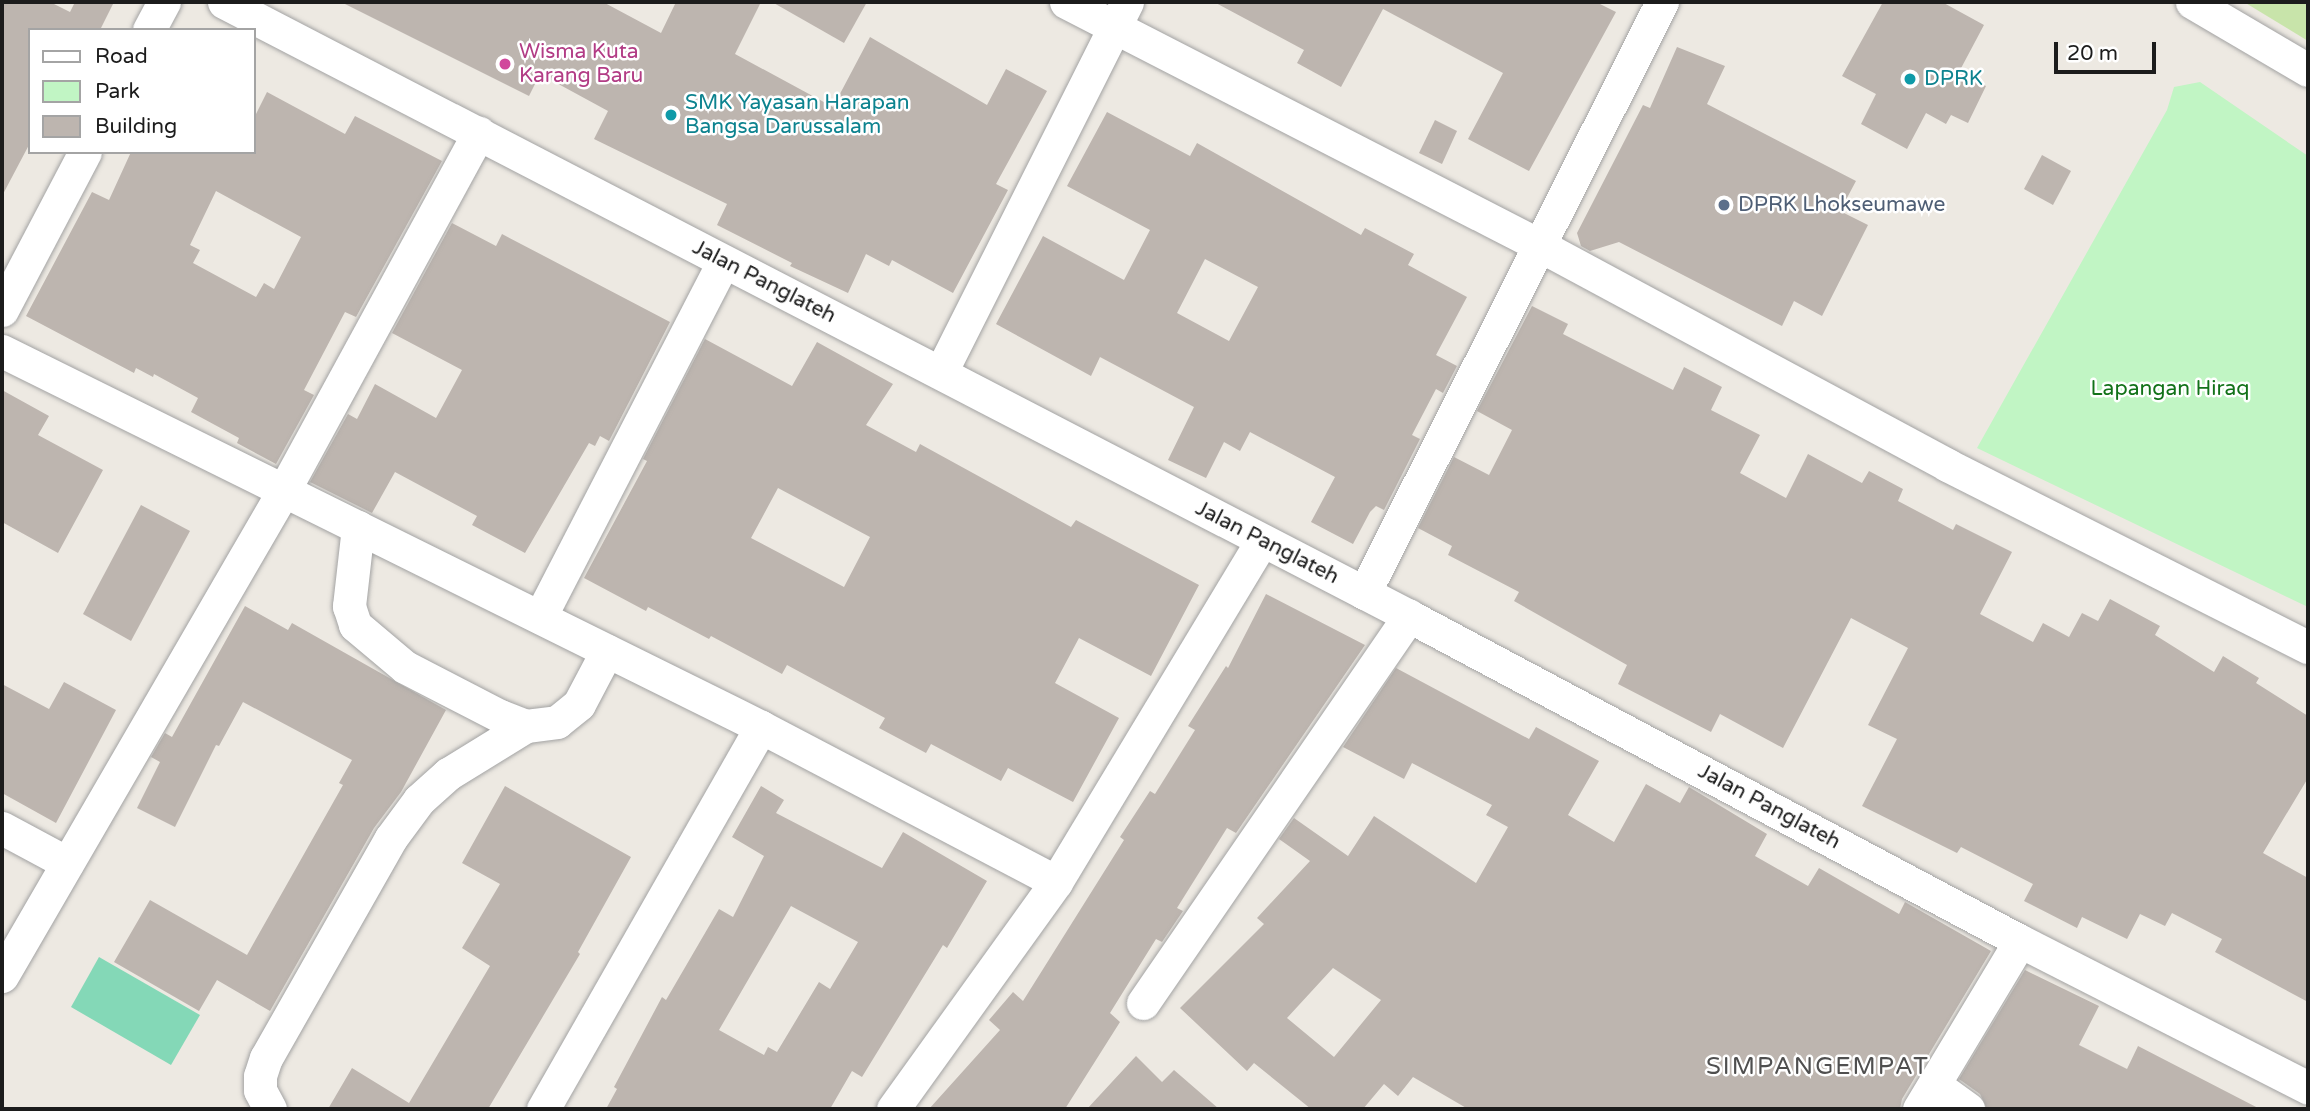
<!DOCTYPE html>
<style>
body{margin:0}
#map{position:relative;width:2310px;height:1111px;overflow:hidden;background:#ede9e2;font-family:"Varela Round",sans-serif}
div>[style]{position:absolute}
.grass>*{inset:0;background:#c8e4aa}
.park>*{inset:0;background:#c1f5c4}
.pitch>*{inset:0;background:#84d8b7}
.building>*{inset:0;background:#bdb5af}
.roads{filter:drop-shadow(0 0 2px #a3a3a3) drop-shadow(0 0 2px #a3a3a3)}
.minor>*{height:33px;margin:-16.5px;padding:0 16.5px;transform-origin:16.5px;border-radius:16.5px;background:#fff}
.dots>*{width:19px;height:19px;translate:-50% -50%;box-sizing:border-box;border:4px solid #fff;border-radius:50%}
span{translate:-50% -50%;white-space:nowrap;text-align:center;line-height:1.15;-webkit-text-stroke:5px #fff;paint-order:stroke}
.hotel-label{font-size:21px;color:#b23c85}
.left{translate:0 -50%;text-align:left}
.culture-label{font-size:21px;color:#0d838f}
.service-label{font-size:21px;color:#4e5e75}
.street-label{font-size:21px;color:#1c1c1c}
.park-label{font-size:21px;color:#127219}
.quarter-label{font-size:24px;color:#4f4f4f;letter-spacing:2px}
.frame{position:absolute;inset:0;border:4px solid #1c1c1c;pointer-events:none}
.legend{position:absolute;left:28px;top:28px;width:228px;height:126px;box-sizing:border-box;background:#fff;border:2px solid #a4a4a4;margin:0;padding:9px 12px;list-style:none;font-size:21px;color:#1c1c1c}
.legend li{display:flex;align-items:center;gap:14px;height:35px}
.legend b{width:35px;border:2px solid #a4a4a4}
.scale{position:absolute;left:2054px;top:42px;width:102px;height:32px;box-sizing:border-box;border:4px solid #1c1c1c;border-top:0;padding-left:9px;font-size:21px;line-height:24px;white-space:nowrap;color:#1c1c1c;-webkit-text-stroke:5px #fff;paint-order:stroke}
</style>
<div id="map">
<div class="grass">
<i style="clip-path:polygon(2244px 2px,2308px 2px,2308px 41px)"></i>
</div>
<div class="park">
<i style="clip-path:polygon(2200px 82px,2308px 156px,2308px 607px,1977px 448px,2167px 110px,2174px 87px)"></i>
</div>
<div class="pitch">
<i style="clip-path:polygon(99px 957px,200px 1015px,171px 1065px,71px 1007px)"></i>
</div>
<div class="building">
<i style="clip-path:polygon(2px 2px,50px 2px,70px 12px,75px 2px,114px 2px,101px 28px,104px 30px,30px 30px,30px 143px,2px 196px)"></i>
<i style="clip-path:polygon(341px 2px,603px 2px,661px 33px,676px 2px,761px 2px,735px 54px,833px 107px,870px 37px,987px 105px,1006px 69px,1047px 91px,996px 184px,1008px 190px,953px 293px,892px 260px,889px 266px,866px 254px,848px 293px,790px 266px,792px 263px,717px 225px,727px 204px,594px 139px,608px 111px,540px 74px,529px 96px)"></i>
<i style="clip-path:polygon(772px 2px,867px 2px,844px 43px)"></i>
<i style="clip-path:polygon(1214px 2px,1596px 2px,1616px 12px,1529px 171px,1468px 139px,1503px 73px,1383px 9px,1341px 87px,1297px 63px,1304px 50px)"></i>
<i style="clip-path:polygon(1883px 2px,1942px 2px,1984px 25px,1959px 72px,1986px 86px,1968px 123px,1951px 115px,1946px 124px,1926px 113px,1907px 149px,1861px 124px,1876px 94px,1842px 76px)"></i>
<i style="clip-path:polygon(1677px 47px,1725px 66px,1707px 104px,1856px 181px,1840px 211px,1868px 225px,1822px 316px,1794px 301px,1782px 326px,1619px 242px,1590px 251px,1581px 246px,1577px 233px,1643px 105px,1650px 108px)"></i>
<i style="clip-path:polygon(evenodd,267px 92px,345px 134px,355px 116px,442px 161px,356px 317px,345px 312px,304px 390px,314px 395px,276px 464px,237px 443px,239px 438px,191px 412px,198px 398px,154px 374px,153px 377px,136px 368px,134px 373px,26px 316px,92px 192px,109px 200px,131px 152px,254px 152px,254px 118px,267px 92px,216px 191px,301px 237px,274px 289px,264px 283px,256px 297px,193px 263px,200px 250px,190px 245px,216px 191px)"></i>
<i style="clip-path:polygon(evenodd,1107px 112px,1190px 156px,1197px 143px,1361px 235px,1365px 228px,1414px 254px,1408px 265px,1467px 297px,1436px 355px,1457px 366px,1443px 393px,1436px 389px,1412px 435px,1420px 439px,1384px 510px,1376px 506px,1370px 512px,1353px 544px,1311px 522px,1335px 477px,1250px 432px,1240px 451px,1224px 442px,1206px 478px,1168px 460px,1194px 407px,1100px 357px,1091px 376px,996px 324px,1043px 236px,1124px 280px,1150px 230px,1067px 186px,1107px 112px,1205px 259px,1258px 287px,1229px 341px,1177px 313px,1205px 259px)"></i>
<i style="clip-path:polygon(1435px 120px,1457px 131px,1442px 164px,1419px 153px)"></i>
<i style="clip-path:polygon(2042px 155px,2071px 171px,2053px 205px,2024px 189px)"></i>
<i style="clip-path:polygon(452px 223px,496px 246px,502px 234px,670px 322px,609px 441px,600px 436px,595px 446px,589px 443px,525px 553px,472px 525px,477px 516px,395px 472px,372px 513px,310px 482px,348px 414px,357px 419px,375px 384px,436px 418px,462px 370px,392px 333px)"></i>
<i style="clip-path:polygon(1532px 306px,1568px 324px,1563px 334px,1673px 390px,1684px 367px,1722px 387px,1711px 410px,1760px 435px,1740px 473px,1786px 498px,1808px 454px,1862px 483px,1869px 471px,1903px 489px,1898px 501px,1953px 530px,1956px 524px,2012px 552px,1980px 614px,2033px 642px,2043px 623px,2069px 637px,2082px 613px,2098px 621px,2110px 599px,2160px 626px,2155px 635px,2214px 672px,2223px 656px,2259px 678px,2256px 683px,2308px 716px,2308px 778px,2263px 853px,2308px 878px,2308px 1002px,2215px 952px,2222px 939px,2172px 913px,2165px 926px,2140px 914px,2127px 939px,2082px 917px,2077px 928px,2024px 901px,2033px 884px,1961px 847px,1957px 853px,1862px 806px,1897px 739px,1868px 725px,1908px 648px,1851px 618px,1783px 748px,1720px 714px,1711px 732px,1618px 684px,1627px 665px,1514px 601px,1519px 592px,1448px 555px,1452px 546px,1418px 528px,1454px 457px,1489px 475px,1512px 430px,1477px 411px)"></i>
<i style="clip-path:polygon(evenodd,705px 339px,792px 386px,817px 342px,893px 384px,866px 425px,916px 452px,920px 444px,1071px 527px,1076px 520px,1199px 585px,1151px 676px,1079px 638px,1055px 683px,1119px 718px,1073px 802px,1008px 768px,1001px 781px,931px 744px,926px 753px,879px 728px,885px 718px,787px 665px,782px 674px,711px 636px,709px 639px,648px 607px,646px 611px,584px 578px,647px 461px,643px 459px,705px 339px,778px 488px,870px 537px,844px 587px,751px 538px,778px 488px)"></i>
<i style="clip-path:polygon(2px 390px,49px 416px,38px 435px,103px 470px,58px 553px,2px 522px)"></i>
<i style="clip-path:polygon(141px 505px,190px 531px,131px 641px,83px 614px)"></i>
<i style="clip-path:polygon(1266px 594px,1365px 645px,1236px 833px,1227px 828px,1177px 908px,1183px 911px,1162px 942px,1156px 939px,1110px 1013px,1120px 1022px,1065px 1109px,929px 1109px,1000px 1030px,989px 1020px,1013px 992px,1023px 1001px,1124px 840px,1120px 837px,1150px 791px,1155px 794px,1195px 730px,1188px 726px,1226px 666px,1228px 668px)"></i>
<i style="clip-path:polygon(245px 606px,288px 630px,292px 623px,446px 710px,401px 792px,374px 828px,270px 1011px,217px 980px,199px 1011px,114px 962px,150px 900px,247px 955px,343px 785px,339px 783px,352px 760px,243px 702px,219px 746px,216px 745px,175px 827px,137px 808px,160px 762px,151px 757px,165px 733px,172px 737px)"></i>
<i style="clip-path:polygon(evenodd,1396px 668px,1529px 739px,1536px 727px,1599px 761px,1568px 815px,1614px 842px,1646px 784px,1680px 803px,1689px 787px,1767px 834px,1755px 856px,1808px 886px,1819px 868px,1899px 914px,1905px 902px,1991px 951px,1902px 1099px,1900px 1109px,1468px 1109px,1413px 1077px,1398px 1096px,1384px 1084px,1363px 1109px,1311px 1109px,1254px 1063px,1247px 1071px,1180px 1008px,1264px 924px,1257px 918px,1310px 861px,1279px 839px,1294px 818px,1348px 856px,1374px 816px,1476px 883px,1508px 827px,1486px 815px,1492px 805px,1412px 763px,1404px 779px,1343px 747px,1396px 668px,1333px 968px,1381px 1000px,1334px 1057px,1287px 1018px,1333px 968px)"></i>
<i style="clip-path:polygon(64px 682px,116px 710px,56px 823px,2px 793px,2px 684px,49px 709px)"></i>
<i style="clip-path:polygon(505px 786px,631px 857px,578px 952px,580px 954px,488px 1109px,328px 1109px,352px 1068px,409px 1103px,490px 966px,462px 948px,500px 884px,462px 863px)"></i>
<i style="clip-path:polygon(evenodd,761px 786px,784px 800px,776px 813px,882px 868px,903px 832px,987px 881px,947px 948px,943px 945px,862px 1077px,852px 1071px,830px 1109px,606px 1109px,617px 1089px,614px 1087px,662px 997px,666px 1000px,719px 909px,733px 917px,764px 856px,732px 837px,761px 786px,791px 906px,858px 942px,830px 989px,819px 982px,777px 1052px,768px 1047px,764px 1055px,719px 1030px,791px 906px)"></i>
<i style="clip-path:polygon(2025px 970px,2099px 1006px,2079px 1045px,2127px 1069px,2138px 1046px,2260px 1109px,1987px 1109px,1980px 1094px,1959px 1079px)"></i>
<i style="clip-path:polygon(1136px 1056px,1162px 1082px,1174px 1070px,1219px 1109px,1087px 1109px)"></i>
</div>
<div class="roads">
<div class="minor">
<i style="left:224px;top:2px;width:1335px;rotate:27.39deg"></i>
<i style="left:1409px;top:616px;width:692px;rotate:28.01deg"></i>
<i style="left:2020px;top:941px;width:323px;rotate:27deg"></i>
<i style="left:1066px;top:2px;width:532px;rotate:27.19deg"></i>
<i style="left:1539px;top:245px;width:464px;rotate:28.3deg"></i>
<i style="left:1947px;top:465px;width:404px;rotate:26.8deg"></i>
<i style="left:2192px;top:2px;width:134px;rotate:30.4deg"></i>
<i style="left:149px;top:30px;width:32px;rotate:-62deg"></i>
<i style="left:2px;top:310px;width:178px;rotate:-62.3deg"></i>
<i style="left:2px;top:351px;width:847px;rotate:26.35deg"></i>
<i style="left:761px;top:727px;width:440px;rotate:119.7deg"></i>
<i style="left:941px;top:372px;width:414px;rotate:-63.3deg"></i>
<i style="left:358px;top:527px;width:80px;rotate:96.5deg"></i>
<i style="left:349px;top:606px;width:20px;rotate:72deg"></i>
<i style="left:355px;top:625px;width:65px;rotate:40deg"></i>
<i style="left:405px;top:667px;width:107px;rotate:27.3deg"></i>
<i style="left:500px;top:716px;width:28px;rotate:21deg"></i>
<i style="left:526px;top:726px;width:31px;rotate:-7deg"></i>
<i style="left:557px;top:722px;width:28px;rotate:-39deg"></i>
<i style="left:579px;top:704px;width:60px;rotate:-62.2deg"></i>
<i style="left:1364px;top:593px;width:662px;rotate:-63.24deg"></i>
<i style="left:540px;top:617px;width:399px;rotate:-62.7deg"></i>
<i style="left:761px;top:727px;width:333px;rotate:27.7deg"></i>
<i style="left:2px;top:828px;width:74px;rotate:28.3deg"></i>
<i style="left:2px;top:976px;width:562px;rotate:-59.88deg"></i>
<i style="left:284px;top:490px;width:407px;rotate:-61.4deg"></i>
<i style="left:1143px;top:1003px;width:470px;rotate:-55.5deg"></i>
<i style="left:1935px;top:1085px;width:41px;rotate:36deg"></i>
<i style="left:270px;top:1109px;width:21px;rotate:-118deg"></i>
<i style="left:260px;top:1090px;width:14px;rotate:-90deg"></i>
<i style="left:260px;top:1076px;width:19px;rotate:-72deg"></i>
<i style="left:266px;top:1058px;width:253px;rotate:-60.4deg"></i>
<i style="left:391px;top:838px;width:47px;rotate:-53.6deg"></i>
<i style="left:419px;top:800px;width:39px;rotate:-42deg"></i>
<i style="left:448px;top:774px;width:92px;rotate:-31.6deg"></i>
<i style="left:893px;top:1109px;width:279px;rotate:-54.3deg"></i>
<i style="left:1056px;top:882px;width:398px;rotate:-58.9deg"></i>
<i style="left:1919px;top:1109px;width:196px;rotate:-59deg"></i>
</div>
</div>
<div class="dots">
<i style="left:505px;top:64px;background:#d1479c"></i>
<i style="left:1910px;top:79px;background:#0f9aa8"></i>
<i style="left:671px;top:115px;background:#0f9aa8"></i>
<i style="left:1724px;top:205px;background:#5c6f8a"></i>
</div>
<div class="hotel-label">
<span class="left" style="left:519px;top:64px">Wisma Kuta<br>Karang Baru</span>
</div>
<div class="culture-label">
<span class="left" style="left:1924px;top:79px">DPRK</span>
<span class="left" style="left:685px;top:115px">SMK Yayasan Harapan<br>Bangsa Darussalam</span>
</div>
<div class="service-label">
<span class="left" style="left:1738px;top:205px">DPRK Lhokseumawe</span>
</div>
<div class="street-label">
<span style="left:764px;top:282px;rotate:27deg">Jalan Panglateh</span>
<span style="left:1267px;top:543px;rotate:27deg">Jalan Panglateh</span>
<span style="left:1769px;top:807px;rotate:28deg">Jalan Panglateh</span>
</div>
<div class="park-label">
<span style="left:2170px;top:389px">Lapangan Hiraq</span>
</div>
<div class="quarter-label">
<span style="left:1818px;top:1067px">SIMPANGEMPAT</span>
</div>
<div class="frame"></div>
<ul class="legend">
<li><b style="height:9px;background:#fff"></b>Road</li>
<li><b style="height:19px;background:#c1f5c4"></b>Park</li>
<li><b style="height:19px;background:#bdb5af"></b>Building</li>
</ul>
<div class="scale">20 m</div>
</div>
